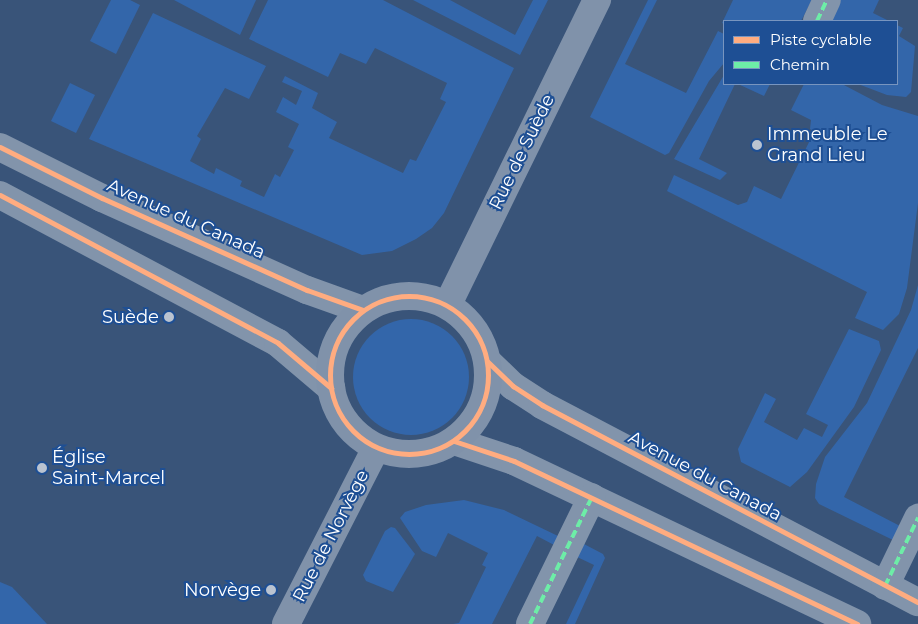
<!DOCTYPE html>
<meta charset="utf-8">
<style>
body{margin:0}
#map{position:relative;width:918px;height:624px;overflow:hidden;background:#395479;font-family:Montserrat,sans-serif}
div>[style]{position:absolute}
.green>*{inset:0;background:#36a}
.round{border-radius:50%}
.minor>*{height:28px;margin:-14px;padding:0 14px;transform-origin:14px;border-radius:14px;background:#8294ab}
.major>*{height:28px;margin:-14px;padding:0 14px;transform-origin:14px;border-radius:14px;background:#8092aa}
.major>.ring{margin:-14px;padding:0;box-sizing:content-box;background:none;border:28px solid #8092aa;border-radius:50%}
.quiet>*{height:4px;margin-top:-2px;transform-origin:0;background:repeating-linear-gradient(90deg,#6deda7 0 8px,transparent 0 12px)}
.cycleway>*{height:5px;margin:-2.5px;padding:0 2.5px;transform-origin:2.5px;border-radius:2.5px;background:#ffac80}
.cycleway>.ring{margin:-2.5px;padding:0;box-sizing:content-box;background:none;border:5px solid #ffac80;border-radius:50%}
.dots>*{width:14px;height:14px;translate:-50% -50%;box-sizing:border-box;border:2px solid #1e4f94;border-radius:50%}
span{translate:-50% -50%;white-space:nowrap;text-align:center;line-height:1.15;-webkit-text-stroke:4px #1e4f94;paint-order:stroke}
.poi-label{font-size:18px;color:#fff}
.left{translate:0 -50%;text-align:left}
.right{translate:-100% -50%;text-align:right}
.street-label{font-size:18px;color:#fff}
.legend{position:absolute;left:723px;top:20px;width:175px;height:65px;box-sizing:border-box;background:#1e4f94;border:1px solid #7895bf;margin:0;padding:6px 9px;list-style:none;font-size:15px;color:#fff}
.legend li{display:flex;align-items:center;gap:10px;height:25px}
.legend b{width:25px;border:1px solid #7895bf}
</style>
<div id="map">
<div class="green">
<i style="clip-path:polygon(111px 0,130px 0,140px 5px,116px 54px,90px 41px)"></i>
<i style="clip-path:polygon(174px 0,256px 0,240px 35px)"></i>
<i style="clip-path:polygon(268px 0,383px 0,514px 68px,444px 213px,432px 228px,416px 239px,392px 251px,362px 255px,89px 139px,153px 13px,266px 66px,249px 99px,225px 88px,197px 136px,201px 139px,190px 161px,214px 174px,216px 168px,242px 181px,240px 186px,264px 197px,275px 174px,280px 177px,291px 156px,294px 150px,288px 147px,299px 124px,276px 112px,283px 97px,296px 105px,302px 91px,282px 82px,285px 76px,318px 93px,312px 108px,337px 122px,329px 138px,403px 173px,410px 159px,416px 161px,446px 102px,440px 99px,447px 83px,375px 48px,366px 64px,340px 53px,328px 77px,249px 39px)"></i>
<i style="clip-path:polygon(413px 0,450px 0,515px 35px,533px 0,548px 0,520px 55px)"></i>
<i style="clip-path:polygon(648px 0,657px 0,625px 64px,686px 93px,718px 31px,724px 34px,724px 63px,709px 81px,669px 153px,665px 155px,590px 117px)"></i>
<i style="clip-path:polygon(733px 0,812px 0,801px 21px,724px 24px,722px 23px)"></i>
<i style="clip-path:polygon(836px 0,879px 0,873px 13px,889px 21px,825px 21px)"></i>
<i style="clip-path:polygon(897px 25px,903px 28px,899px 36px,915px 46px,911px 92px,906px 97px,887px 95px,858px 84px,897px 84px)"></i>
<i style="clip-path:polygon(724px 75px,724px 84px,735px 84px,699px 159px,727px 173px,720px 180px,674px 159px)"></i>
<i style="clip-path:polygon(70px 83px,95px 95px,76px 133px,51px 121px)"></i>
<i style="clip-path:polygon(738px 84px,770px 84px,764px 96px)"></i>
<i style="clip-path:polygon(804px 84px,842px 84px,882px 105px,918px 116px,918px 203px,907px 288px,899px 314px,883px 330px,855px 318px,867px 292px,667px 191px,674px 175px,738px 205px,747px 202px,754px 186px,781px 199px,814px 132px,810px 129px,811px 120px,791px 110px)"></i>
<i style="clip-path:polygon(918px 285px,918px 348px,844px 497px,902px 527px,895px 541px,819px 504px,815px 498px,816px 484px,825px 457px,867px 403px,911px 310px)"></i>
<i class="round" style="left:353px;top:319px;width:116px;height:116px"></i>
<i style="clip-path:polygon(849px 329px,879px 341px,881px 350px,854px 407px,807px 472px,790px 487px,741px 462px,738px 449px,765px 393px,776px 399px,764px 422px,797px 440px,804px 428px,822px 437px,828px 425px,806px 414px)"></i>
<i style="clip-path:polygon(464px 500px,504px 510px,558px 536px,556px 546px,537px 536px,492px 624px,453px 624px,459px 623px,486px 567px,482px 565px,488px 553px,448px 533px,436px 557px,422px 551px,400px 518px,405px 512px,426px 505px)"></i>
<i style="clip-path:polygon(391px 527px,395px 528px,415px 554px,393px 592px,366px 581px,363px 575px,385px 531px)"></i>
<i style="clip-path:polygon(582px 543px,603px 554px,605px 558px,575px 624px,566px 624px,594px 565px,575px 556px)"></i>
<i style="clip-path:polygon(0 582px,12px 587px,47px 624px,0 624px)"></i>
</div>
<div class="minor">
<i style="left:817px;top:21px;width:23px;rotate:-65deg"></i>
<i style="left:0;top:147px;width:114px;rotate:26.6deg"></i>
<i style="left:102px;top:198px;width:225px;rotate:24.2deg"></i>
<i style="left:307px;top:290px;width:59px;rotate:19.7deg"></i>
<i style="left:0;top:195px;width:315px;rotate:28deg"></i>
<i style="left:278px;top:343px;width:70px;rotate:40.3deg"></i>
<i style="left:488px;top:362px;width:35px;rotate:44deg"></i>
<i style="left:513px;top:386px;width:35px;rotate:33deg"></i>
<i style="left:542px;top:405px;width:424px;rotate:27.7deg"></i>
<i style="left:454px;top:441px;width:63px;rotate:18.4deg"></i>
<i style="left:514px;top:461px;width:380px;rotate:25.4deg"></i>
<i style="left:885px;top:586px;width:76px;rotate:-64.1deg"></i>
<i style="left:530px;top:624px;width:141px;rotate:-64deg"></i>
</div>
<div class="major">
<i class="ring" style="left:330px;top:296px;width:130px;height:130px"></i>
<i style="left:448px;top:304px;width:339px;rotate:-63.9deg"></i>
<i style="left:286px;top:624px;width:198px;rotate:-62.9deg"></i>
</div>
<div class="quiet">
<i style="left:817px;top:21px;width:23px;rotate:-65deg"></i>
<i style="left:885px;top:586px;width:76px;rotate:-64.1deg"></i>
<i style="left:530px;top:624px;width:141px;rotate:-64deg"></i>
</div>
<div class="cycleway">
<i style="left:0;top:147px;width:114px;rotate:26.6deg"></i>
<i style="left:102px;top:198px;width:225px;rotate:24.2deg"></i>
<i style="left:307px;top:290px;width:59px;rotate:19.7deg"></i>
<i style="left:0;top:195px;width:315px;rotate:28deg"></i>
<i style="left:278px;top:343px;width:70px;rotate:40.3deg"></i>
<i class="ring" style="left:330px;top:296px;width:153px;height:153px"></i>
<i style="left:488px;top:362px;width:35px;rotate:44deg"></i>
<i style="left:513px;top:386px;width:35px;rotate:33deg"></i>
<i style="left:542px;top:405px;width:424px;rotate:27.7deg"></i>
<i style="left:454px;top:441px;width:63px;rotate:18.4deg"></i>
<i style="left:514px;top:461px;width:380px;rotate:25.4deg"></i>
</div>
<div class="dots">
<i style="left:757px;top:145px;background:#bac3d0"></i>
<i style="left:169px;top:317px;background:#bac3d0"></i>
<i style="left:42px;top:468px;background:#bac3d0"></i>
<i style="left:271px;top:590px;background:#bac3d0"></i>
</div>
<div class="poi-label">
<span class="left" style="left:767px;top:145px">Immeuble Le<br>Grand Lieu</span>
<span class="right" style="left:159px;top:317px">Suède</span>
<span class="left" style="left:52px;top:468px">Église<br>Saint-Marcel</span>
<span class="right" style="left:261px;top:590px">Norvège</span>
</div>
<div class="street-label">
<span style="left:522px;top:152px;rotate:-64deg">Rue de Suède</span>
<span style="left:186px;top:219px;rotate:24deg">Avenue du Canada</span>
<span style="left:705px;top:476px;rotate:28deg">Avenue du Canada</span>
<span style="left:331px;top:536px;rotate:-63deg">Rue de Norvège</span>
</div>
<ul class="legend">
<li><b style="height:6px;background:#ffac80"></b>Piste cyclable</li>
<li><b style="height:6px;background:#6deda7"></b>Chemin</li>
</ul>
</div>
